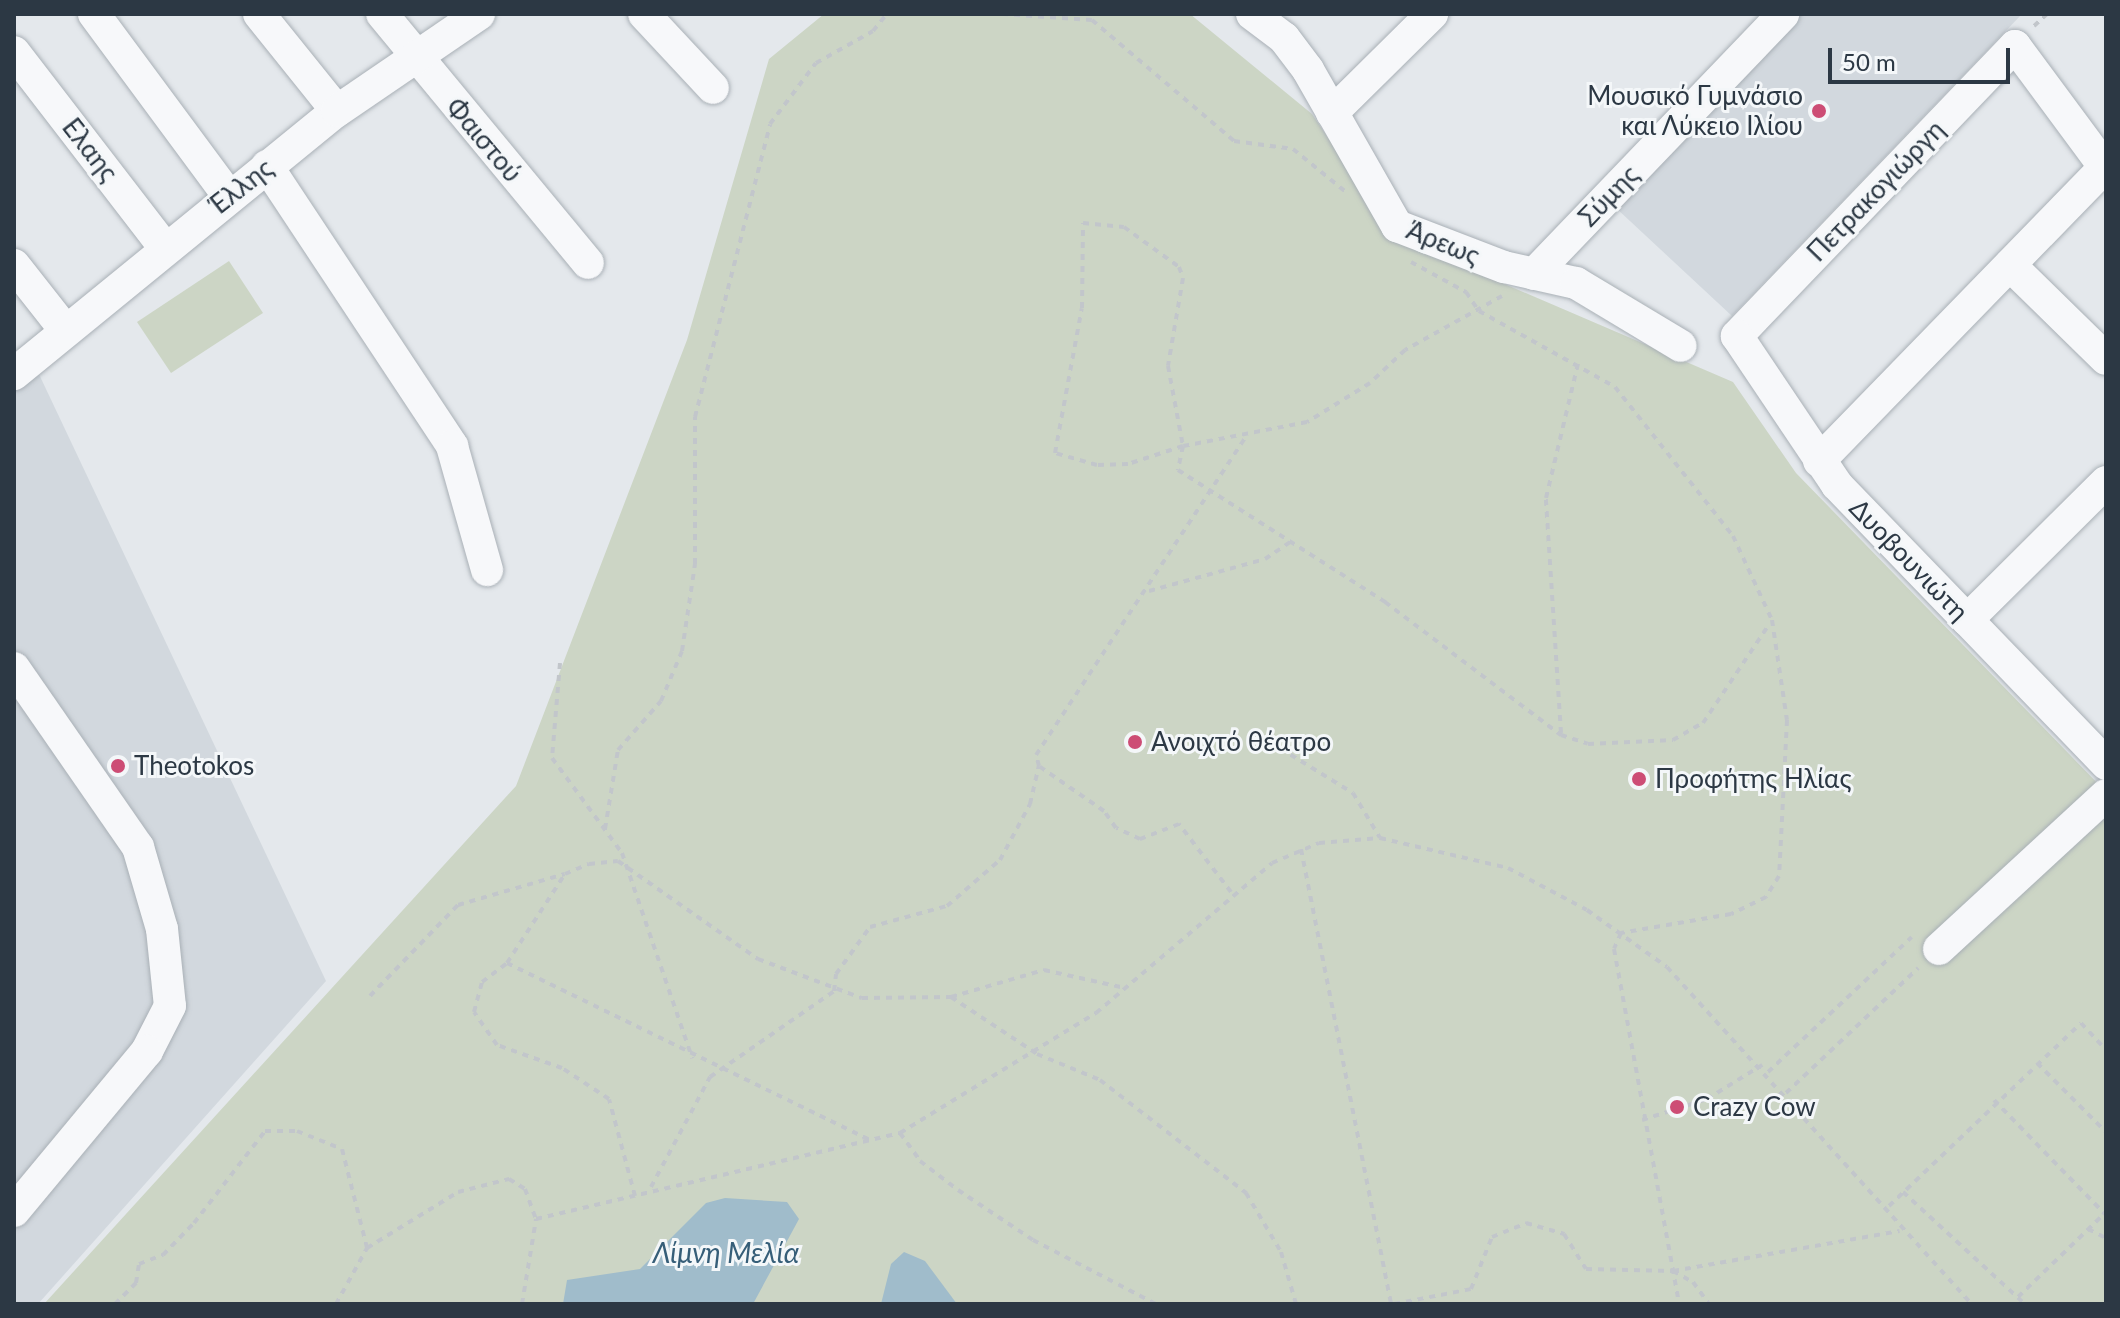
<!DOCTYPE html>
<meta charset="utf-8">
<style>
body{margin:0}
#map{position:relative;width:2120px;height:1318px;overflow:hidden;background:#e4e8ec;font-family:Lato,sans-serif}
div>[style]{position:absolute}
.built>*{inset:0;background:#d2d8de}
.green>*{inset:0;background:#ccd5c5}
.water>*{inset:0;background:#a0bccb}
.path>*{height:4px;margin-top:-2px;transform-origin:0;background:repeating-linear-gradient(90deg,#c2c6cb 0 6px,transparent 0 12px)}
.roads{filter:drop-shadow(0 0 2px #a9b0b6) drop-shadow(0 0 2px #a9b0b6)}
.minor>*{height:32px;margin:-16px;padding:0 16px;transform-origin:16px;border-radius:16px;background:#f7f8fa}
.dots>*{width:22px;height:22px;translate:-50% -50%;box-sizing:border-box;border:4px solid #f4f7f9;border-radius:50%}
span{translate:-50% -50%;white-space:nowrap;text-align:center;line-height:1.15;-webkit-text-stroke:6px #f4f7f9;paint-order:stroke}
.poi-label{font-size:26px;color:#2c3844}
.right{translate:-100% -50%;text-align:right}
.left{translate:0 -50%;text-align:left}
.street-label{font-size:26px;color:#2c3844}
.water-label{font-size:28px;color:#365e78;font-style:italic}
.frame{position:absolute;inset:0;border:16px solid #2c3844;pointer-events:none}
.scale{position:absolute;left:1828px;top:48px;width:182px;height:36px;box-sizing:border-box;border:4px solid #2c3844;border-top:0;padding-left:10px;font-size:24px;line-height:28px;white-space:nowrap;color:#2c3844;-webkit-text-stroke:6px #f4f7f9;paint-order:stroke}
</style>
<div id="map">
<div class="built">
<i style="clip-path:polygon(1802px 14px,2022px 14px,1732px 316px,1616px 208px)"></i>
<i style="clip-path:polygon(37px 370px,326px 981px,38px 1304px,14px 1304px,14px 391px)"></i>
</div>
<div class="green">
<i style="clip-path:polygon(824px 14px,1190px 14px,1312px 114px,1395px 237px,1733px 382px,1796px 473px,2106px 792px,2106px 1304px,44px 1304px,516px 786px,687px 340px,769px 59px)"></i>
<i style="clip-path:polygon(229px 261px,263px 313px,171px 373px,137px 322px)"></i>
</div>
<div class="water">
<i style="clip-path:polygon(725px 1198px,787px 1202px,799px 1219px,753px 1304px,563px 1304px,567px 1280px,640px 1269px,706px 1203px)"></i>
<i style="clip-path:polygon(904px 1252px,925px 1261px,957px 1304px,881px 1304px,891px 1264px)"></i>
</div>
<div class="path">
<i style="left:1002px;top:14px;width:90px;rotate:3.8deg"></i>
<i style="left:1092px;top:20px;width:187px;rotate:40.4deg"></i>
<i style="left:1234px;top:141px;width:60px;rotate:7.7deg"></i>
<i style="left:1293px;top:149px;width:68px;rotate:39.1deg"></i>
<i style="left:2034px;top:26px;width:18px;rotate:-43deg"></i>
<i style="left:1411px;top:262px;width:63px;rotate:28.6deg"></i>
<i style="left:1466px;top:292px;width:23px;rotate:56deg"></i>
<i style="left:1479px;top:311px;width:156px;rotate:29.2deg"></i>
<i style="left:1615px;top:387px;width:190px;rotate:51.6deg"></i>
<i style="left:1733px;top:536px;width:93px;rotate:65.1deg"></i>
<i style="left:1772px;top:620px;width:101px;rotate:81.5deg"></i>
<i style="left:1787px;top:720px;width:156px;rotate:92.9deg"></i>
<i style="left:1779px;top:876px;width:25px;rotate:122deg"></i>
<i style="left:1766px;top:897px;width:39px;rotate:154deg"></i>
<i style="left:1731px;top:914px;width:112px;rotate:170.2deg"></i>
<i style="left:1621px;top:933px;width:17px;rotate:114deg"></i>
<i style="left:1614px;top:949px;width:361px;rotate:79.6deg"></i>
<i style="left:1502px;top:296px;width:111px;rotate:150.9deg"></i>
<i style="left:1405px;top:350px;width:48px;rotate:136.7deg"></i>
<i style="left:1370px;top:383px;width:74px;rotate:148.2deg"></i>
<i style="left:1307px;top:422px;width:126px;rotate:169deg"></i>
<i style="left:1183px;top:446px;width:58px;rotate:161.9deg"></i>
<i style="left:1128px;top:464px;width:31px;rotate:178deg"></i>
<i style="left:1097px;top:465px;width:44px;rotate:-164.1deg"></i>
<i style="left:1055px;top:453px;width:147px;rotate:-79.5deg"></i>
<i style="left:1082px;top:308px;width:85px;rotate:-89.3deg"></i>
<i style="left:1083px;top:223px;width:41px;rotate:5.6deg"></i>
<i style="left:1124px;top:227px;width:68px;rotate:36deg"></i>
<i style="left:1179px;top:267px;width:12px;rotate:70deg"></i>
<i style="left:1183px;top:278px;width:89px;rotate:99.7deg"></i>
<i style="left:1168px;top:366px;width:81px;rotate:79.4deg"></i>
<i style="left:1183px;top:446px;width:25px;rotate:102deg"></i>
<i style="left:1178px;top:470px;width:246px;rotate:32.5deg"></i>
<i style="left:1385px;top:602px;width:221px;rotate:37.1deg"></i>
<i style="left:1561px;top:735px;width:28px;rotate:18deg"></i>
<i style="left:1588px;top:744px;width:85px;rotate:-2.7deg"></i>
<i style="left:1673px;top:740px;width:34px;rotate:-30deg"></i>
<i style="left:1703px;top:723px;width:120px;rotate:-56.2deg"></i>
<i style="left:1149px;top:591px;width:120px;rotate:-15.4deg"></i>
<i style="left:1265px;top:559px;width:32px;rotate:-34deg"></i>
<i style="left:560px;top:663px;width:95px;rotate:94.8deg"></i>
<i style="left:552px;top:758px;width:118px;rotate:53.6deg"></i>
<i style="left:622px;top:853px;width:217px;rotate:71.1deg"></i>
<i style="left:1561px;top:733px;width:235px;rotate:-93.7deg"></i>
<i style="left:1546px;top:498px;width:138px;rotate:-76.6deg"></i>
<i style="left:1260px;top:736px;width:109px;rotate:31.5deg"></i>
<i style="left:1353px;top:793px;width:52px;rotate:59deg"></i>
<i style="left:605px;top:829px;width:80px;rotate:-80.7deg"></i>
<i style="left:618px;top:750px;width:65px;rotate:-48.7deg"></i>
<i style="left:661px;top:701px;width:54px;rotate:-67.2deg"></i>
<i style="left:682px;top:651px;width:88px;rotate:-81.5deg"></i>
<i style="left:695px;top:564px;width:147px;rotate:-90deg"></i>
<i style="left:695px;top:417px;width:302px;rotate:-75.6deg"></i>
<i style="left:770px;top:124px;width:76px;rotate:-53deg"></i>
<i style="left:816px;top:63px;width:65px;rotate:-29.3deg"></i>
<i style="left:873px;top:31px;width:22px;rotate:-51deg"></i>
<i style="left:1301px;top:849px;width:464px;rotate:78.8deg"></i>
<i style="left:1231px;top:892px;width:86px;rotate:-127.4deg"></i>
<i style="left:1179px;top:824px;width:42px;rotate:159deg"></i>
<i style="left:1140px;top:839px;width:26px;rotate:-155deg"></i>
<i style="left:1116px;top:828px;width:21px;rotate:-125deg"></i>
<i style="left:1104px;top:811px;width:79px;rotate:-145.3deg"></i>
<i style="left:1039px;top:766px;width:11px;rotate:-105deg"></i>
<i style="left:1036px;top:755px;width:380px;rotate:-56.6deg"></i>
<i style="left:507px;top:963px;width:404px;rotate:26deg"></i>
<i style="left:370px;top:996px;width:127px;rotate:-46deg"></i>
<i style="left:458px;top:905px;width:111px;rotate:-16.2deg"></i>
<i style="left:951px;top:997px;width:103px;rotate:33.5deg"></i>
<i style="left:1037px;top:1054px;width:68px;rotate:22.4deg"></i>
<i style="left:1100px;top:1080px;width:185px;rotate:37.7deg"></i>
<i style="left:1246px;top:1193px;width:69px;rotate:59.3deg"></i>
<i style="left:1281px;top:1252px;width:54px;rotate:73.9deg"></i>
<i style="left:2037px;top:1063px;width:98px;rotate:45deg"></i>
<i style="left:1768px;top:1072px;width:197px;rotate:-43.2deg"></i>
<i style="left:1786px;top:1093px;width:182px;rotate:-43.4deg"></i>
<i style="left:1994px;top:1100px;width:159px;rotate:45.8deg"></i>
<i style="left:1642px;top:1120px;width:68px;rotate:-17.9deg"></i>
<i style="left:1707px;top:1099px;width:65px;rotate:-31.7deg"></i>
<i style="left:900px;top:1133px;width:34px;rotate:54deg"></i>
<i style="left:920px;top:1161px;width:48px;rotate:37.3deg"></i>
<i style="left:958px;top:1190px;width:90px;rotate:33.7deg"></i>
<i style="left:1033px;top:1240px;width:139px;rotate:27.5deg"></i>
<i style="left:651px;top:1187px;width:125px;rotate:-61.8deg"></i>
<i style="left:710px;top:1077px;width:151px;rotate:-34.7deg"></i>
<i style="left:834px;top:991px;width:17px;rotate:-83deg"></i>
<i style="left:836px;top:974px;width:58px;rotate:-54.1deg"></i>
<i style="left:870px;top:927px;width:80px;rotate:-15.3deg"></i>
<i style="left:947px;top:906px;width:70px;rotate:-41deg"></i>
<i style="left:1000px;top:860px;width:64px;rotate:-61.8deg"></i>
<i style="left:1030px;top:804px;width:39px;rotate:-77deg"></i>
<i style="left:1903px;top:1192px;width:166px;rotate:42.6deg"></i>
<i style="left:635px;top:1196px;width:100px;rotate:-105deg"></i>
<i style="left:609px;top:1099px;width:56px;rotate:-146.6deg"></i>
<i style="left:562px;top:1068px;width:69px;rotate:-160.5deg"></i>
<i style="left:497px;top:1045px;width:40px;rotate:-124.9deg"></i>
<i style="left:474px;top:1012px;width:31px;rotate:-75deg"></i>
<i style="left:482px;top:982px;width:31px;rotate:-37deg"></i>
<i style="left:507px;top:963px;width:106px;rotate:-56.9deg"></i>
<i style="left:565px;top:874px;width:26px;rotate:-23deg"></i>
<i style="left:589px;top:864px;width:29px;rotate:-6deg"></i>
<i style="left:618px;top:861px;width:171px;rotate:35deg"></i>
<i style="left:758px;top:959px;width:111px;rotate:20.6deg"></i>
<i style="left:862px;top:998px;width:89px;rotate:-0.6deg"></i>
<i style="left:951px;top:997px;width:97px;rotate:-16.2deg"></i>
<i style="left:1044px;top:970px;width:83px;rotate:12.5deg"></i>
<i style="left:1889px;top:1206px;width:265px;rotate:-43.6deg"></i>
<i style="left:2081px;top:1023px;width:37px;rotate:47deg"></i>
<i style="left:2088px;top:1229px;width:20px;rotate:27deg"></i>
<i style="left:1673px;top:1271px;width:23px;rotate:29deg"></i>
<i style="left:1693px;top:1282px;width:27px;rotate:54deg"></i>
<i style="left:2018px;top:1297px;width:121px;rotate:-44deg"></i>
<i style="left:115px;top:1304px;width:30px;rotate:-45deg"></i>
<i style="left:136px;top:1283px;width:19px;rotate:-81deg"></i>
<i style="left:139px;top:1264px;width:26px;rotate:-21deg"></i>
<i style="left:163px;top:1255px;width:45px;rotate:-45.9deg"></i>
<i style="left:194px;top:1223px;width:116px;rotate:-52.3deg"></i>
<i style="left:265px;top:1131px;width:32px"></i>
<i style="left:297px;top:1131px;width:48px;rotate:21.8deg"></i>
<i style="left:342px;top:1149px;width:102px;rotate:75.8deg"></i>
<i style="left:336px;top:1304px;width:64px;rotate:-61deg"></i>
<i style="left:367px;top:1248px;width:107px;rotate:-31.6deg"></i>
<i style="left:458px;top:1192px;width:53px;rotate:-14.3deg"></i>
<i style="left:509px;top:1179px;width:19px;rotate:32deg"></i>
<i style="left:525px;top:1189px;width:32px;rotate:70deg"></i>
<i style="left:522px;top:1304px;width:86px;rotate:-80.6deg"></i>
<i style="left:536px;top:1219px;width:374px;rotate:-13.3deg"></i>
<i style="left:900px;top:1133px;width:230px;rotate:-31.5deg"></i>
<i style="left:1096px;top:1013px;width:231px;rotate:-40.4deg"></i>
<i style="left:1272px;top:863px;width:51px;rotate:-23.1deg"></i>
<i style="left:1319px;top:843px;width:61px;rotate:-4.7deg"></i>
<i style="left:1380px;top:838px;width:131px;rotate:13.2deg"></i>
<i style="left:1508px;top:868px;width:89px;rotate:28deg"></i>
<i style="left:1587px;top:910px;width:98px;rotate:35.5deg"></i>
<i style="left:1667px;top:967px;width:455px;rotate:47.9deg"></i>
<i style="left:1394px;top:1304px;width:78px;rotate:-11deg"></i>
<i style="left:1471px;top:1289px;width:56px;rotate:-68deg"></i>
<i style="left:1492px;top:1237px;width:37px;rotate:-22deg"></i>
<i style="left:1526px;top:1223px;width:40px;rotate:16deg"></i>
<i style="left:1564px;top:1234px;width:41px;rotate:57.8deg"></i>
<i style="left:1586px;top:1269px;width:87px;rotate:1.3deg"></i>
<i style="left:1673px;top:1271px;width:230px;rotate:-10deg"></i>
</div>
<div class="roads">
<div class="minor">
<i style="left:94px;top:14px;width:225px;rotate:53.5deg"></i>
<i style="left:259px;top:14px;width:124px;rotate:51.2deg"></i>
<i style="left:382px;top:14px;width:323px;rotate:50.4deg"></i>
<i style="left:644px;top:14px;width:101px;rotate:47deg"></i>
<i style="left:1252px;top:14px;width:40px;rotate:37deg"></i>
<i style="left:1284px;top:38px;width:40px;rotate:53deg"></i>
<i style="left:1308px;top:70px;width:180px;rotate:60.3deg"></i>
<i style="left:1397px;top:226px;width:115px;rotate:21deg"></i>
<i style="left:1504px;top:267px;width:74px;rotate:12.5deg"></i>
<i style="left:1576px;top:283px;width:122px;rotate:31deg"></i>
<i style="left:14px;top:52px;width:247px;rotate:52.4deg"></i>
<i style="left:1332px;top:113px;width:141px;rotate:-44.7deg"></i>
<i style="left:267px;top:166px;width:336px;rotate:56.5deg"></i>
<i style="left:452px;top:446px;width:129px;rotate:74.2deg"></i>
<i style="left:2106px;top:169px;width:153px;rotate:-126.5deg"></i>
<i style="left:2015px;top:46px;width:402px;rotate:133.8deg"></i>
<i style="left:1737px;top:336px;width:179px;rotate:56.1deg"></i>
<i style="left:1837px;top:485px;width:388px;rotate:46deg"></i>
<i style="left:14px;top:265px;width:84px;rotate:51.8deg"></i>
<i style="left:2010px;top:265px;width:134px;rotate:44.4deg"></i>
<i style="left:1534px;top:274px;width:360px;rotate:-46.2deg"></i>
<i style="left:14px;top:374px;width:417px;rotate:-39.2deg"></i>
<i style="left:337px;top:111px;width:172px;rotate:-34.3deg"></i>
<i style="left:1819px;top:461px;width:410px;rotate:-45.8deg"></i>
<i style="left:1967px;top:620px;width:196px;rotate:-44.8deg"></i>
<i style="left:14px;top:668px;width:218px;rotate:55.3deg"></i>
<i style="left:138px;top:847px;width:85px;rotate:73.7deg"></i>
<i style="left:162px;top:929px;width:77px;rotate:84.1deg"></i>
<i style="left:170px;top:1006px;width:51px;rotate:117.1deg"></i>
<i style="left:147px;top:1051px;width:208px;rotate:129.7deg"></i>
<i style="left:1939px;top:949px;width:227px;rotate:-42.7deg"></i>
</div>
</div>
<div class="dots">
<i style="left:1819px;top:111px;background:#cd4d75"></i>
<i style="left:1135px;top:742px;background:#cd4d75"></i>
<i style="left:118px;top:766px;background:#cd4d75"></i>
<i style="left:1639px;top:779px;background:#cd4d75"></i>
<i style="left:1677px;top:1107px;background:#cd4d75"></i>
</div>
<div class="poi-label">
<span class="right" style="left:1803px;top:111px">Μουσικό Γυμνάσιο<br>και Λύκειο Ιλίου</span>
<span class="left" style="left:1151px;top:742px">Ανοιχτό θέατρο</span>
<span class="left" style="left:134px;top:766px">Theotokos</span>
<span class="left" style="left:1655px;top:779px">Προφήτης Ηλίας</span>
<span class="left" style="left:1693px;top:1107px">Crazy Cow</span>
</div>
<div class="street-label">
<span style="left:484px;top:140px;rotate:50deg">Φαιστού</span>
<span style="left:90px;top:150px;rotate:52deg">Ελαης</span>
<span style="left:241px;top:187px;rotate:-38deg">Έλλης</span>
<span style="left:1876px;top:191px;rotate:-46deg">Πετρακογιώργη</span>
<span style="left:1609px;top:196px;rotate:-46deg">Σύμης</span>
<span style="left:1443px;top:243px;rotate:22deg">Άρεως</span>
<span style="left:1909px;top:560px;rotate:46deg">Δυοβουνιώτη</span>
</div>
<div class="water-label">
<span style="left:726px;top:1252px">Λίμνη Μελία</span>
</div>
<div class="frame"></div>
<div class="scale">50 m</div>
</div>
